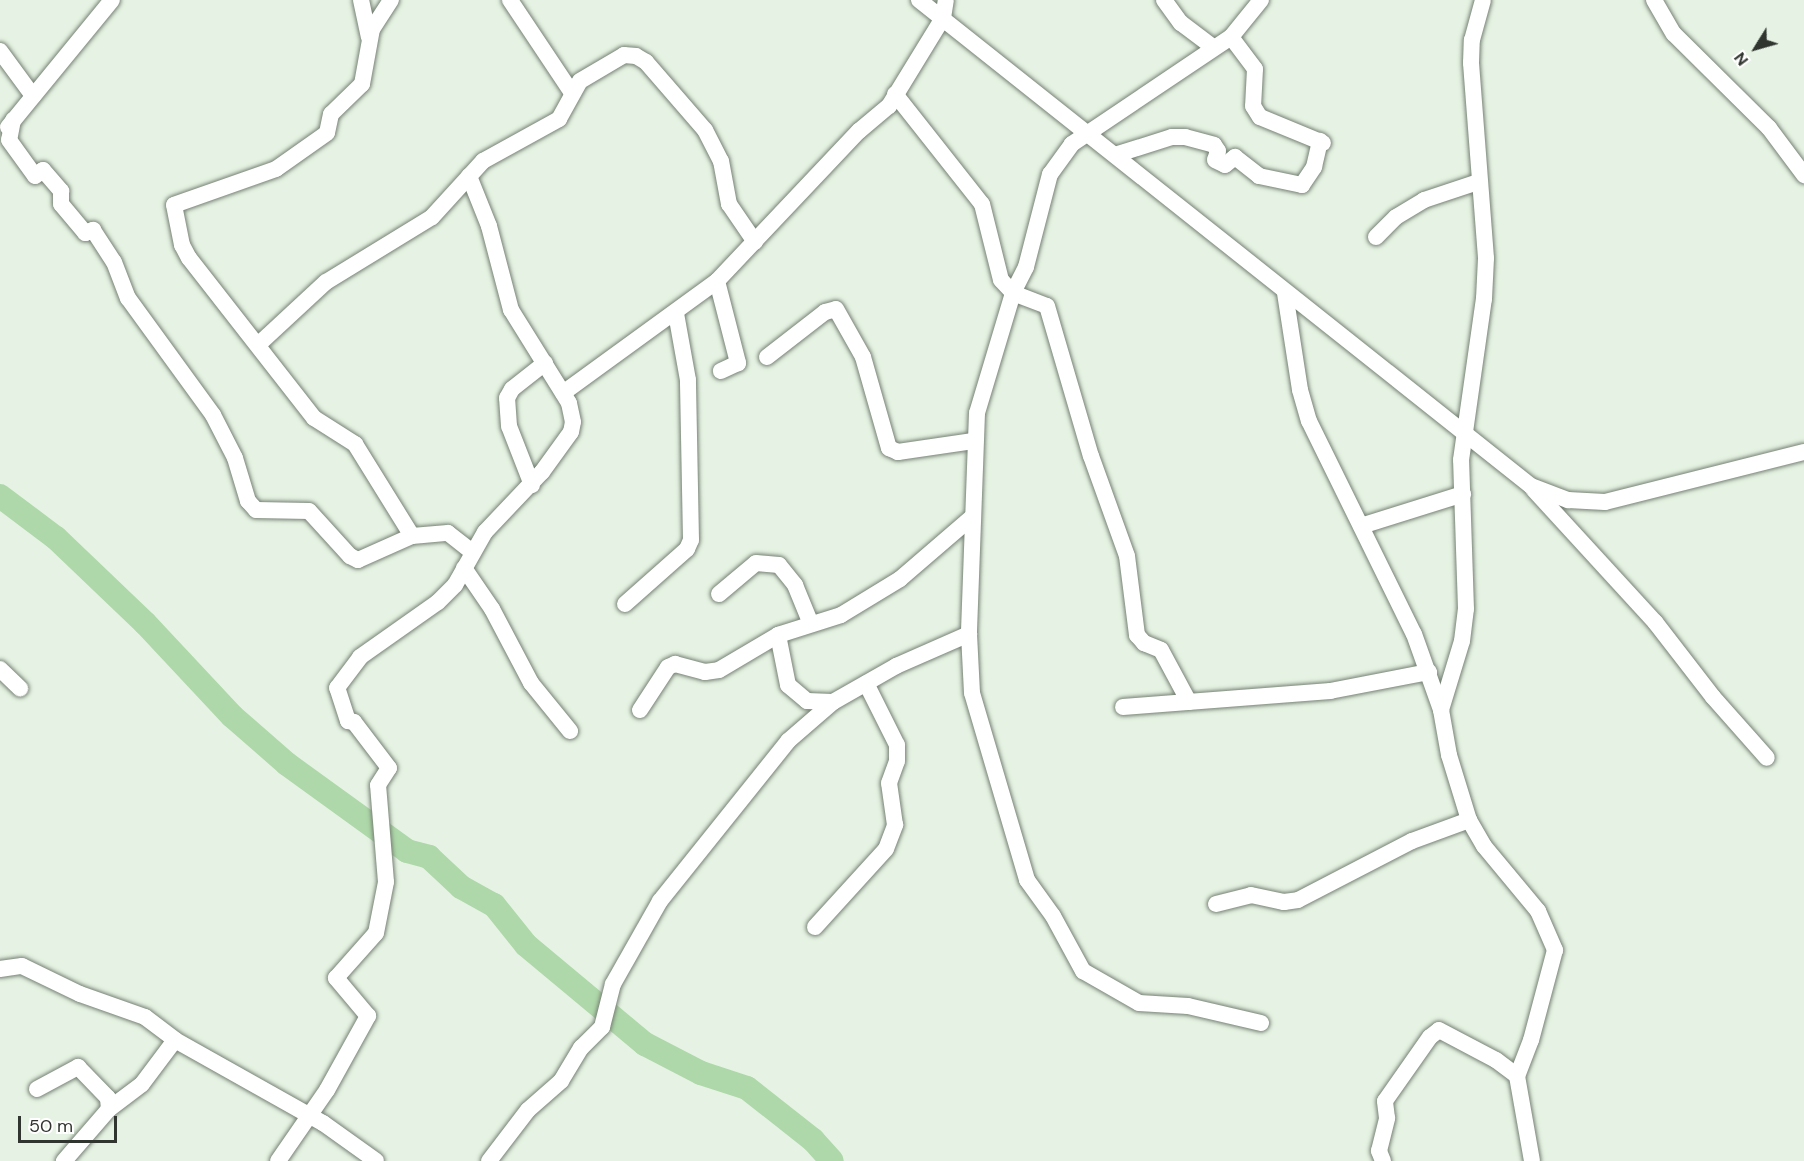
<!DOCTYPE html>
<style>
body{margin:0}
#map{position:relative;width:1804px;height:1161px;overflow:hidden;background:#e6f3e4;font-family:"DM Sans",sans-serif}
div>[style]{position:absolute}
.river>*{height:24px;margin:-12px;padding:0 12px;transform-origin:12px;border-radius:12px;background:#aed8a9}
.roads{filter:drop-shadow(0 0 2px #768174) drop-shadow(0 0 2px #768174)}
.minor>*{height:16px;margin:-8px;padding:0 8px;transform-origin:8px;border-radius:8px;background:#fff}
span{translate:-50% -50%;white-space:nowrap;text-align:center;line-height:1.15;-webkit-text-stroke:5px #fff;paint-order:stroke}
.north{position:absolute;left:1726px;top:18px;width:60px;height:60px;-webkit-text-stroke:4px #fff;paint-order:stroke;rotate:233deg;font-size:16px;font-weight:700;line-height:24px;text-align:center;color:#303530}
.north::after{content:'';display:block;margin:auto;width:21px;height:27px;background:#303530;clip-path:polygon(50% 0,100% 100%,50% 72%,0 100%)}
.scale{position:absolute;left:18px;top:1116px;width:99px;height:27px;box-sizing:border-box;border:3px solid #303530;border-top:0;padding-left:8px;font-size:18px;line-height:21px;white-space:nowrap;color:#303530;-webkit-text-stroke:4px #fff;paint-order:stroke}
</style>
<div id="map">
<div class="river">
<i style="left:0;top:496px;width:70px;rotate:36.9deg"></i>
<i style="left:56px;top:538px;width:123px;rotate:43.7deg"></i>
<i style="left:145px;top:623px;width:127px;rotate:46.9deg"></i>
<i style="left:232px;top:716px;width:73px;rotate:41.1deg"></i>
<i style="left:287px;top:764px;width:148px;rotate:35.9deg"></i>
<i style="left:407px;top:851px;width:23px;rotate:15deg"></i>
<i style="left:429px;top:857px;width:44px;rotate:43.2deg"></i>
<i style="left:461px;top:887px;width:38px;rotate:29deg"></i>
<i style="left:494px;top:905px;width:51px;rotate:51.3deg"></i>
<i style="left:526px;top:945px;width:155px;rotate:39.8deg"></i>
<i style="left:645px;top:1044px;width:63px;rotate:27.4deg"></i>
<i style="left:701px;top:1073px;width:48px;rotate:18.1deg"></i>
<i style="left:747px;top:1088px;width:84px;rotate:38.2deg"></i>
<i style="left:813px;top:1140px;width:28px;rotate:48deg"></i>
</div>
<div class="roads">
<div class="minor">
<i style="left:361px;top:0;width:38px;rotate:78deg"></i>
<i style="left:391px;top:0;width:35px;rotate:123deg"></i>
<i style="left:372px;top:29px;width:56px;rotate:100.3deg"></i>
<i style="left:362px;top:84px;width:43px;rotate:135.9deg"></i>
<i style="left:331px;top:114px;width:19px;rotate:102deg"></i>
<i style="left:327px;top:133px;width:62px;rotate:144.8deg"></i>
<i style="left:276px;top:169px;width:108px;rotate:160.6deg"></i>
<i style="left:174px;top:205px;width:41px;rotate:78.7deg"></i>
<i style="left:182px;top:245px;width:15px;rotate:62deg"></i>
<i style="left:189px;top:258px;width:203px;rotate:52deg"></i>
<i style="left:314px;top:418px;width:49px;rotate:32.4deg"></i>
<i style="left:355px;top:444px;width:108px;rotate:58.2deg"></i>
<i style="left:510px;top:0;width:112px;rotate:56.3deg"></i>
<i style="left:919px;top:0;width:781px;rotate:38.45deg"></i>
<i style="left:1531px;top:486px;width:40px;rotate:21deg"></i>
<i style="left:1568px;top:500px;width:37px;rotate:3deg"></i>
<i style="left:1605px;top:502px;width:205px;rotate:-14.1deg"></i>
<i style="left:1164px;top:0;width:29px;rotate:54deg"></i>
<i style="left:1181px;top:23px;width:41px;rotate:37.1deg"></i>
<i style="left:1261px;top:0;width:48px;rotate:129deg"></i>
<i style="left:1231px;top:37px;width:192px;rotate:146.1deg"></i>
<i style="left:1072px;top:144px;width:37px;rotate:126deg"></i>
<i style="left:1050px;top:174px;width:96px;rotate:104.5deg"></i>
<i style="left:1026px;top:267px;width:29px;rotate:117deg"></i>
<i style="left:1013px;top:293px;width:125px;rotate:106.7deg"></i>
<i style="left:977px;top:413px;width:221px;rotate:92.1deg"></i>
<i style="left:969px;top:634px;width:59px;rotate:87.1deg"></i>
<i style="left:972px;top:693px;width:195px;rotate:73.6deg"></i>
<i style="left:1027px;top:880px;width:44px;rotate:54.2deg"></i>
<i style="left:1053px;top:916px;width:63px;rotate:61.4deg"></i>
<i style="left:1083px;top:971px;width:64px;rotate:29.7deg"></i>
<i style="left:1139px;top:1003px;width:49px;rotate:3.5deg"></i>
<i style="left:1188px;top:1006px;width:75px;rotate:13.1deg"></i>
<i style="left:1654px;top:0;width:39px;rotate:60deg"></i>
<i style="left:1674px;top:34px;width:134px;rotate:44.7deg"></i>
<i style="left:1769px;top:128px;width:59px;rotate:53.3deg"></i>
<i style="left:1231px;top:37px;width:40px;rotate:53deg"></i>
<i style="left:1255px;top:69px;width:37px;rotate:93deg"></i>
<i style="left:1253px;top:106px;width:13px;rotate:58deg"></i>
<i style="left:1260px;top:117px;width:68px;rotate:22.4deg"></i>
<i style="left:0;top:51px;width:56px;rotate:53.7deg"></i>
<i style="left:895px;top:94px;width:140px;rotate:51.7deg"></i>
<i style="left:982px;top:204px;width:78px;rotate:76deg"></i>
<i style="left:1001px;top:280px;width:18px;rotate:47deg"></i>
<i style="left:1013px;top:293px;width:36px;rotate:21deg"></i>
<i style="left:1047px;top:306px;width:156px;rotate:73.7deg"></i>
<i style="left:1091px;top:456px;width:106px;rotate:70.2deg"></i>
<i style="left:1127px;top:556px;width:80px;rotate:82.8deg"></i>
<i style="left:1137px;top:635px;width:11px;rotate:49deg"></i>
<i style="left:1144px;top:643px;width:18px;rotate:22deg"></i>
<i style="left:1161px;top:650px;width:59px;rotate:61.7deg"></i>
<i style="left:13px;top:120px;width:20px;rotate:101deg"></i>
<i style="left:9px;top:140px;width:44px;rotate:54.2deg"></i>
<i style="left:35px;top:176px;width:10px;rotate:-37deg"></i>
<i style="left:43px;top:170px;width:28px;rotate:49deg"></i>
<i style="left:61px;top:191px;width:13px;rotate:90deg"></i>
<i style="left:61px;top:204px;width:38px;rotate:50deg"></i>
<i style="left:85px;top:233px;width:9px;rotate:-21deg"></i>
<i style="left:93px;top:230px;width:38px;rotate:57deg"></i>
<i style="left:114px;top:262px;width:39px;rotate:69deg"></i>
<i style="left:128px;top:298px;width:145px;rotate:54deg"></i>
<i style="left:213px;top:415px;width:48px;rotate:62.9deg"></i>
<i style="left:235px;top:458px;width:45px;rotate:73.2deg"></i>
<i style="left:248px;top:501px;width:12px;rotate:48deg"></i>
<i style="left:256px;top:510px;width:53px;rotate:1.1deg"></i>
<i style="left:309px;top:511px;width:61px;rotate:47.7deg"></i>
<i style="left:350px;top:556px;width:9px;rotate:27deg"></i>
<i style="left:358px;top:560px;width:59px;rotate:-24deg"></i>
<i style="left:412px;top:536px;width:36px;rotate:-5deg"></i>
<i style="left:448px;top:533px;width:31px;rotate:38deg"></i>
<i style="left:8px;top:127px;width:164px;rotate:-50.7deg"></i>
<i style="left:1115px;top:155px;width:60px;rotate:-17.5deg"></i>
<i style="left:1172px;top:137px;width:13px"></i>
<i style="left:1185px;top:137px;width:30px;rotate:15deg"></i>
<i style="left:1214px;top:145px;width:7px;rotate:56deg"></i>
<i style="left:1218px;top:151px;width:9px;rotate:108deg"></i>
<i style="left:1215px;top:160px;width:11px;rotate:27deg"></i>
<i style="left:1225px;top:165px;width:13px;rotate:-39deg"></i>
<i style="left:1235px;top:157px;width:31px;rotate:38deg"></i>
<i style="left:1259px;top:176px;width:44px;rotate:11.8deg"></i>
<i style="left:1302px;top:185px;width:22px;rotate:-56deg"></i>
<i style="left:1314px;top:167px;width:27px;rotate:-77deg"></i>
<i style="left:1376px;top:237px;width:28px;rotate:-45deg"></i>
<i style="left:1396px;top:217px;width:33px;rotate:-31deg"></i>
<i style="left:1424px;top:200px;width:57px;rotate:-18.4deg"></i>
<i style="left:717px;top:281px;width:85px;rotate:75.6deg"></i>
<i style="left:738px;top:363px;width:19px;rotate:155deg"></i>
<i style="left:1285px;top:293px;width:98px;rotate:81.2deg"></i>
<i style="left:1300px;top:390px;width:32px;rotate:74deg"></i>
<i style="left:1309px;top:421px;width:237px;rotate:63.8deg"></i>
<i style="left:1414px;top:634px;width:81px;rotate:70.4deg"></i>
<i style="left:1441px;top:710px;width:46px;rotate:79.9deg"></i>
<i style="left:1449px;top:755px;width:68px;rotate:72.9deg"></i>
<i style="left:1469px;top:820px;width:30px;rotate:60deg"></i>
<i style="left:1484px;top:846px;width:85px;rotate:50.3deg"></i>
<i style="left:1538px;top:911px;width:43px;rotate:66.4deg"></i>
<i style="left:1555px;top:950px;width:93px;rotate:104.9deg"></i>
<i style="left:1531px;top:1040px;width:39px;rotate:111deg"></i>
<i style="left:1517px;top:1076px;width:86px;rotate:80deg"></i>
<i style="left:259px;top:344px;width:91px;rotate:-42.8deg"></i>
<i style="left:326px;top:282px;width:124px;rotate:-31.5deg"></i>
<i style="left:432px;top:217px;width:76px;rotate:-47.7deg"></i>
<i style="left:483px;top:161px;width:87px;rotate:-28.9deg"></i>
<i style="left:559px;top:119px;width:43px;rotate:-61.1deg"></i>
<i style="left:580px;top:81px;width:51px;rotate:-30.6deg"></i>
<i style="left:624px;top:55px;width:12px;rotate:5deg"></i>
<i style="left:636px;top:56px;width:12px;rotate:31deg"></i>
<i style="left:646px;top:62px;width:90px;rotate:49.1deg"></i>
<i style="left:705px;top:130px;width:35px;rotate:63deg"></i>
<i style="left:721px;top:161px;width:44px;rotate:79.5deg"></i>
<i style="left:729px;top:204px;width:46px;rotate:55.6deg"></i>
<i style="left:767px;top:357px;width:73px;rotate:-37.8deg"></i>
<i style="left:825px;top:312px;width:11px;rotate:-15deg"></i>
<i style="left:836px;top:309px;width:55px;rotate:60.6deg"></i>
<i style="left:863px;top:357px;width:95px;rotate:74.1deg"></i>
<i style="left:889px;top:448px;width:10px;rotate:24deg"></i>
<i style="left:898px;top:452px;width:76px;rotate:-8.3deg"></i>
<i style="left:563px;top:393px;width:190px;rotate:-36deg"></i>
<i style="left:717px;top:281px;width:207px;rotate:-46.6deg"></i>
<i style="left:859px;top:131px;width:39px;rotate:-40deg"></i>
<i style="left:889px;top:106px;width:103px;rotate:-58.5deg"></i>
<i style="left:943px;top:18px;width:18px;rotate:-81deg"></i>
<i style="left:532px;top:485px;width:63px;rotate:-111.3deg"></i>
<i style="left:509px;top:426px;width:28px;rotate:-94deg"></i>
<i style="left:507px;top:398px;width:10px;rotate:-61deg"></i>
<i style="left:512px;top:389px;width:42px;rotate:-38.2deg"></i>
<i style="left:1534px;top:490px;width:179px;rotate:47.5deg"></i>
<i style="left:1655px;top:622px;width:95px;rotate:52.3deg"></i>
<i style="left:1713px;top:697px;width:81px;rotate:48.5deg"></i>
<i style="left:1361px;top:526px;width:107px;rotate:-17.4deg"></i>
<i style="left:464px;top:568px;width:50px;rotate:55.7deg"></i>
<i style="left:492px;top:609px;width:84px;rotate:62.2deg"></i>
<i style="left:531px;top:683px;width:62px;rotate:50.9deg"></i>
<i style="left:719px;top:594px;width:48px;rotate:-40deg"></i>
<i style="left:756px;top:563px;width:23px;rotate:5deg"></i>
<i style="left:779px;top:565px;width:26px;rotate:51deg"></i>
<i style="left:795px;top:585px;width:42px;rotate:67.7deg"></i>
<i style="left:625px;top:604px;width:83px;rotate:-41.6deg"></i>
<i style="left:687px;top:549px;width:10px;rotate:-66deg"></i>
<i style="left:691px;top:540px;width:160px;rotate:-91.1deg"></i>
<i style="left:688px;top:380px;width:68px;rotate:-100.2deg"></i>
<i style="left:778px;top:635px;width:51px;rotate:78.7deg"></i>
<i style="left:788px;top:685px;width:25px;rotate:40deg"></i>
<i style="left:807px;top:701px;width:26px;rotate:2deg"></i>
<i style="left:0;top:669px;width:28px;rotate:44deg"></i>
<i style="left:1123px;top:707px;width:208px;rotate:-4.4deg"></i>
<i style="left:1330px;top:691px;width:101px;rotate:-10.9deg"></i>
<i style="left:640px;top:710px;width:51px;rotate:-56.9deg"></i>
<i style="left:668px;top:667px;width:8px;rotate:-23deg"></i>
<i style="left:675px;top:664px;width:31px;rotate:15deg"></i>
<i style="left:705px;top:672px;width:14px;rotate:-8deg"></i>
<i style="left:719px;top:670px;width:69px;rotate:-30.7deg"></i>
<i style="left:778px;top:635px;width:66px;rotate:-17.6deg"></i>
<i style="left:841px;top:615px;width:69px;rotate:-31.4deg"></i>
<i style="left:900px;top:579px;width:95px;rotate:-40.7deg"></i>
<i style="left:1441px;top:710px;width:72px;rotate:-73.1deg"></i>
<i style="left:1462px;top:641px;width:32px;rotate:-83deg"></i>
<i style="left:1466px;top:609px;width:149px;rotate:-91.9deg"></i>
<i style="left:1461px;top:460px;width:163px;rotate:-81.9deg"></i>
<i style="left:1484px;top:299px;width:41px;rotate:-87.2deg"></i>
<i style="left:1486px;top:258px;width:196px;rotate:-94.4deg"></i>
<i style="left:1471px;top:63px;width:23px;rotate:-88deg"></i>
<i style="left:1472px;top:40px;width:41px;rotate:-74.6deg"></i>
<i style="left:1216px;top:904px;width:36px;rotate:-14deg"></i>
<i style="left:1251px;top:895px;width:34px;rotate:12deg"></i>
<i style="left:1284px;top:902px;width:14px;rotate:-8deg"></i>
<i style="left:1298px;top:900px;width:128px;rotate:-27.4deg"></i>
<i style="left:1412px;top:841px;width:61px;rotate:-20.2deg"></i>
<i style="left:815px;top:927px;width:105px;rotate:-47.7deg"></i>
<i style="left:886px;top:849px;width:26px;rotate:-69deg"></i>
<i style="left:895px;top:825px;width:42px;rotate:-98.1deg"></i>
<i style="left:889px;top:783px;width:23px;rotate:-70deg"></i>
<i style="left:897px;top:761px;width:16px;rotate:-90deg"></i>
<i style="left:897px;top:745px;width:69px;rotate:-116.6deg"></i>
<i style="left:0;top:969px;width:22px;rotate:-8deg"></i>
<i style="left:22px;top:966px;width:64px;rotate:25.8deg"></i>
<i style="left:80px;top:994px;width:69px;rotate:19.5deg"></i>
<i style="left:145px;top:1017px;width:38px;rotate:37deg"></i>
<i style="left:175px;top:1040px;width:170px;rotate:29.3deg"></i>
<i style="left:323px;top:1123px;width:65px;rotate:35.6deg"></i>
<i style="left:37px;top:1089px;width:47px;rotate:-28.2deg"></i>
<i style="left:78px;top:1067px;width:43px;rotate:45.9deg"></i>
<i style="left:108px;top:1098px;width:11px;rotate:85deg"></i>
<i style="left:109px;top:1109px;width:69px;rotate:130.9deg"></i>
<i style="left:109px;top:1109px;width:41px;rotate:-37.1deg"></i>
<i style="left:142px;top:1084px;width:55px;rotate:-53.1deg"></i>
<i style="left:278px;top:1161px;width:86px;rotate:-55.4deg"></i>
<i style="left:327px;top:1090px;width:85px;rotate:-61deg"></i>
<i style="left:368px;top:1016px;width:50px;rotate:-130.1deg"></i>
<i style="left:336px;top:978px;width:60px;rotate:-48.4deg"></i>
<i style="left:376px;top:933px;width:52px;rotate:-78.9deg"></i>
<i style="left:386px;top:882px;width:97px;rotate:-94.7deg"></i>
<i style="left:378px;top:785px;width:20px;rotate:-57deg"></i>
<i style="left:389px;top:768px;width:58px;rotate:-127.3deg"></i>
<i style="left:354px;top:722px;width:6px;rotate:-171deg"></i>
<i style="left:348px;top:721px;width:35px;rotate:-108deg"></i>
<i style="left:337px;top:688px;width:39px;rotate:-53deg"></i>
<i style="left:360px;top:657px;width:95px;rotate:-35.2deg"></i>
<i style="left:438px;top:602px;width:24px;rotate:-45deg"></i>
<i style="left:455px;top:585px;width:61px;rotate:-60.5deg"></i>
<i style="left:485px;top:532px;width:83px;rotate:-46.5deg"></i>
<i style="left:542px;top:472px;width:49px;rotate:-54.1deg"></i>
<i style="left:571px;top:432px;width:10px;rotate:-79deg"></i>
<i style="left:573px;top:422px;width:19px;rotate:-102deg"></i>
<i style="left:569px;top:403px;width:110px;rotate:-121.9deg"></i>
<i style="left:511px;top:310px;width:87px;rotate:-104.7deg"></i>
<i style="left:489px;top:226px;width:54px;rotate:-111.8deg"></i>
<i style="left:489px;top:1161px;width:64px;rotate:-52.6deg"></i>
<i style="left:528px;top:1110px;width:44px;rotate:-41.3deg"></i>
<i style="left:561px;top:1081px;width:39px;rotate:-59deg"></i>
<i style="left:581px;top:1048px;width:30px;rotate:-45deg"></i>
<i style="left:602px;top:1027px;width:44px;rotate:-75.7deg"></i>
<i style="left:613px;top:984px;width:95px;rotate:-60.5deg"></i>
<i style="left:660px;top:901px;width:205px;rotate:-51.3deg"></i>
<i style="left:788px;top:741px;width:60px;rotate:-40.9deg"></i>
<i style="left:833px;top:702px;width:73px;rotate:-29.7deg"></i>
<i style="left:896px;top:666px;width:80px;rotate:-23.7deg"></i>
<i style="left:1383px;top:1161px;width:11px;rotate:-112deg"></i>
<i style="left:1379px;top:1151px;width:34px;rotate:-76deg"></i>
<i style="left:1387px;top:1118px;width:17px;rotate:-97deg"></i>
<i style="left:1385px;top:1101px;width:78px;rotate:-54.9deg"></i>
<i style="left:1430px;top:1037px;width:11px;rotate:-38deg"></i>
<i style="left:1439px;top:1030px;width:64px;rotate:27.8deg"></i>
<i style="left:1496px;top:1060px;width:26px;rotate:37deg"></i>
</div>
</div>
<div class="north">N</div>
<div class="scale">50 m</div>
</div>
